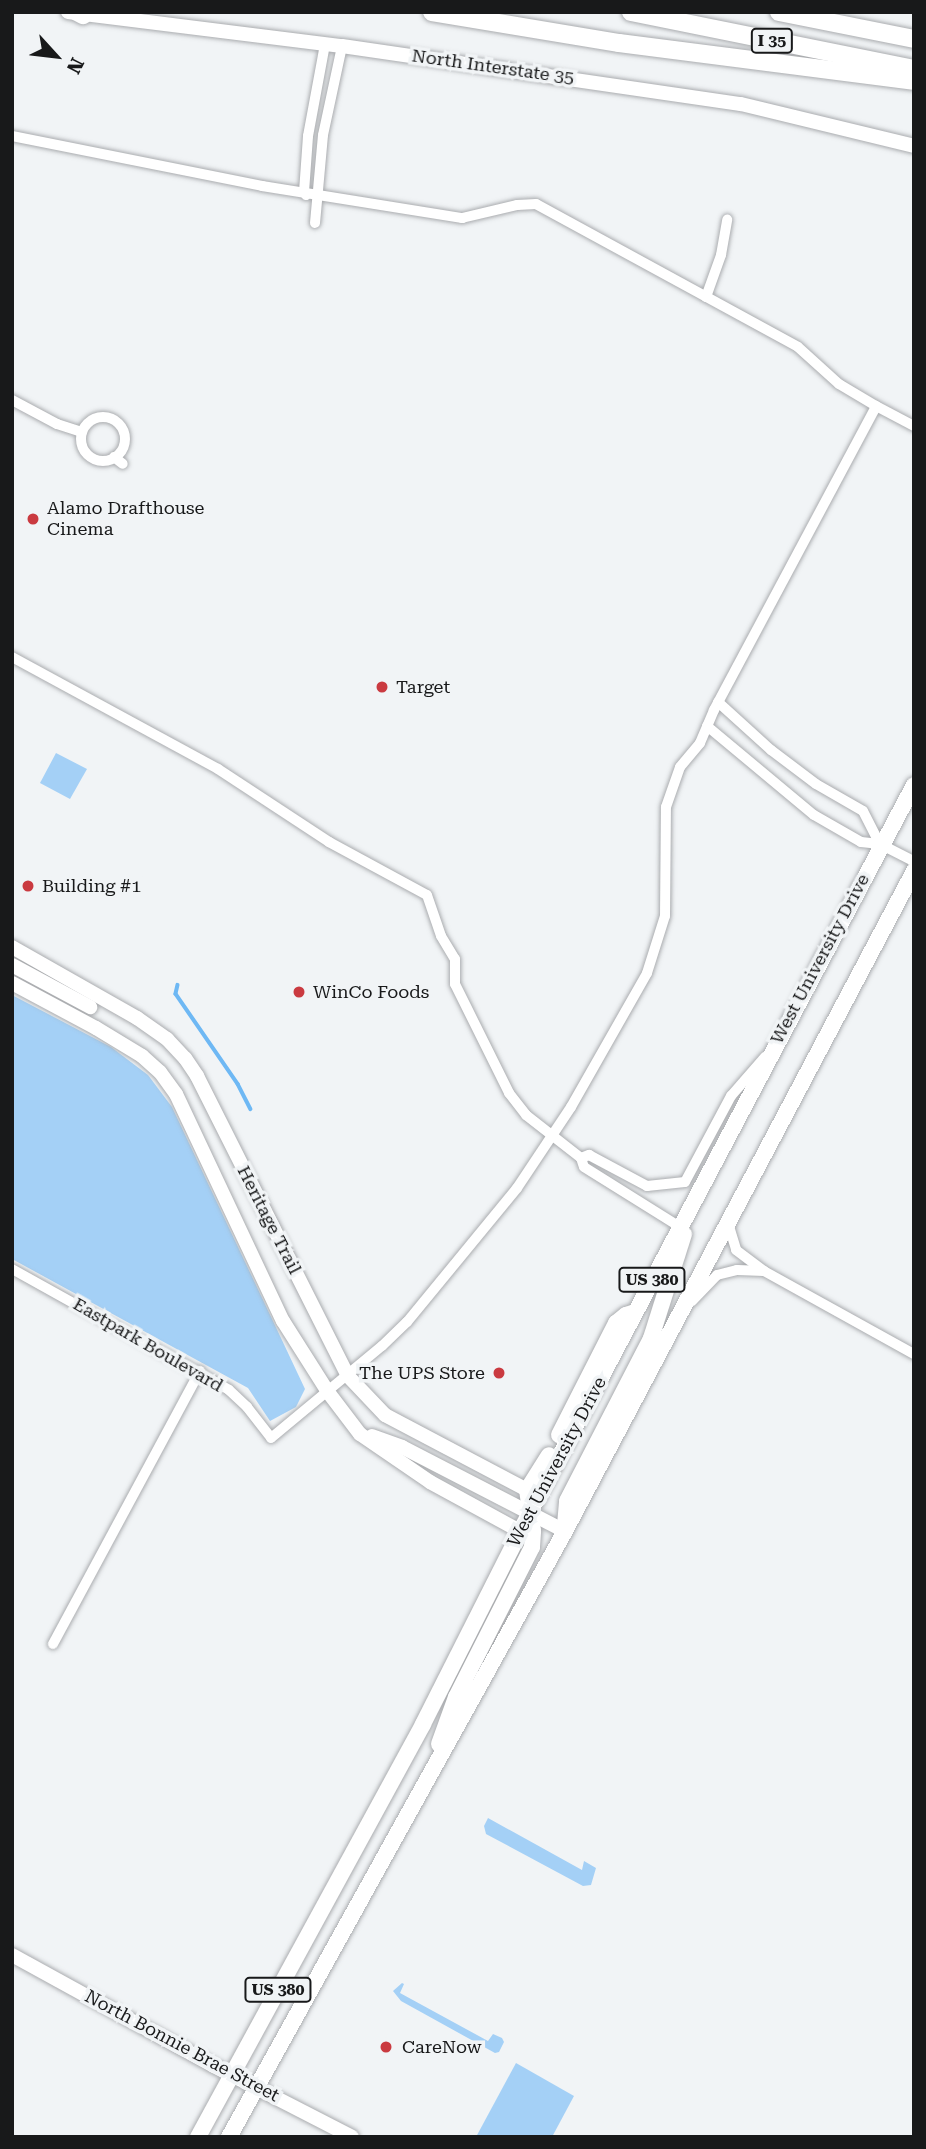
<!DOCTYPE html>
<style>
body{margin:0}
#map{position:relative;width:926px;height:2149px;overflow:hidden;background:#f1f4f6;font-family:"Roboto Serif",serif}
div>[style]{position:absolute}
.green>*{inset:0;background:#a4d0f6}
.stream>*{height:3.5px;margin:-1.75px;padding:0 1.75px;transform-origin:1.75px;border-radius:1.75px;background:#6eb8f4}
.roads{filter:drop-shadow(0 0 2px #aaacaf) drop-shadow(0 0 2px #aaacaf)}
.street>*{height:10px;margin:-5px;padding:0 5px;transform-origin:5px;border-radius:5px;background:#fff}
.street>.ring{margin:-5px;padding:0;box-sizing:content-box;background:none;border:10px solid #fff;border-radius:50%}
.secondary>*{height:14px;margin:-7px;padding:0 7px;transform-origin:7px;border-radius:7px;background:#fff}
.primary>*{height:16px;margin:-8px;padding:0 8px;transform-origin:8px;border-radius:8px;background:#fff}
.highway>*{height:18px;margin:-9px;padding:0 9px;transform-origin:9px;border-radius:9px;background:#fff}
.dots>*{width:19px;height:19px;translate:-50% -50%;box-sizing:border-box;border:4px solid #f1f4f6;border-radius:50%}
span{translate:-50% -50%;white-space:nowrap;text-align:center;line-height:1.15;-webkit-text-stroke:7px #f1f4f6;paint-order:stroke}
.shield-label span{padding:2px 5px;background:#f1f4f6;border:2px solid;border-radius:5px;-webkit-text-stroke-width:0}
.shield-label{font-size:16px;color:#18191a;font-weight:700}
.street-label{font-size:18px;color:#18191a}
.poi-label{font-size:18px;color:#18191a}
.left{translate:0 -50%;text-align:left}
.right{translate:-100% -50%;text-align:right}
.frame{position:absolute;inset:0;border:14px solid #18191a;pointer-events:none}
.north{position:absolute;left:21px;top:21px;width:70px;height:70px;-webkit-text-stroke:5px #f1f4f6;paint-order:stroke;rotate:117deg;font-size:19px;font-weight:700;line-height:28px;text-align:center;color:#18191a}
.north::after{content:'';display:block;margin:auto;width:24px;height:32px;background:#18191a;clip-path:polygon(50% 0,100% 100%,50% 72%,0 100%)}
</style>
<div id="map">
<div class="green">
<i style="clip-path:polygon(56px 753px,87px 769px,70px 799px,40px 783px)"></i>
<i style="clip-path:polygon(12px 995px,111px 1047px,148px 1075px,172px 1107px,305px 1389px,296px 1407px,270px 1421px,248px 1388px,12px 1259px)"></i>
<i style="clip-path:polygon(488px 1818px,582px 1870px,584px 1861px,596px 1868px,591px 1885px,583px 1886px,486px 1834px,484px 1826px)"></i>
<i style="clip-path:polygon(402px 1983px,404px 1984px,400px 1993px,488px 2041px,493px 2034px,502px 2038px,504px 2042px,499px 2052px,495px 2053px,401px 2001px,393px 1991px)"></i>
<i style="clip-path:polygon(516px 2063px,574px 2096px,552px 2137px,476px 2137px)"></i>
</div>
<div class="stream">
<i style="left:178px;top:985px;width:9px;rotate:103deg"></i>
<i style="left:176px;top:994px;width:109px;rotate:55.4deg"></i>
<i style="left:238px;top:1084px;width:28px;rotate:63deg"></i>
</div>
<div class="roads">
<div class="street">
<i style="left:12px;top:136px;width:255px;rotate:11.3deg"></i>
<i style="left:262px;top:186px;width:203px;rotate:9.1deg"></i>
<i style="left:462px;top:218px;width:57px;rotate:-13.3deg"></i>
<i style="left:517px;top:205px;width:19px;rotate:-3deg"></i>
<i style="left:536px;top:204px;width:298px;rotate:28.6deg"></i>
<i style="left:798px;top:347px;width:55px;rotate:42.1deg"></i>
<i style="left:839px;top:384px;width:43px;rotate:30.7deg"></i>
<i style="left:306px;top:195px;width:4px;rotate:-124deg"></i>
<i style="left:304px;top:192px;width:56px;rotate:-85.9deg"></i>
<i style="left:308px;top:136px;width:94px;rotate:-79.5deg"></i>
<i style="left:315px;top:223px;width:88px;rotate:-84.8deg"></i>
<i style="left:323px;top:135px;width:91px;rotate:-77.9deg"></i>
<i style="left:706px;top:297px;width:45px;rotate:-70.3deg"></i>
<i style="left:721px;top:255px;width:36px;rotate:-80deg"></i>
<i style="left:12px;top:400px;width:51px;rotate:28.1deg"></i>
<i style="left:57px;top:424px;width:26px;rotate:18deg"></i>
<i class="ring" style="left:81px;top:417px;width:34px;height:34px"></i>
<i style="left:114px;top:457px;width:11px;rotate:38deg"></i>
<i style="left:12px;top:657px;width:234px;rotate:28.5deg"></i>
<i style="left:218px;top:769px;width:133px;rotate:33.3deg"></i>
<i style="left:329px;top:842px;width:111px;rotate:28.4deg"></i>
<i style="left:427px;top:895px;width:43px;rotate:71.1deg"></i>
<i style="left:441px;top:936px;width:27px;rotate:59deg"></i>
<i style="left:455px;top:959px;width:25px;rotate:90deg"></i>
<i style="left:455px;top:984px;width:122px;rotate:63.6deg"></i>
<i style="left:509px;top:1093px;width:28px;rotate:52deg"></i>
<i style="left:526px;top:1115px;width:70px;rotate:38deg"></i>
<i style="left:581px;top:1158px;width:9px;rotate:72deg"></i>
<i style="left:584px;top:1167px;width:113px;rotate:32deg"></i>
<i style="left:718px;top:702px;width:72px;rotate:42.2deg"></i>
<i style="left:771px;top:750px;width:56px;rotate:37.1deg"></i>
<i style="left:816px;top:784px;width:54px;rotate:29.9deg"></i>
<i style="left:863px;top:811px;width:37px;rotate:63deg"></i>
<i style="left:707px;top:726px;width:139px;rotate:39.8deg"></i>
<i style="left:814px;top:815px;width:54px;rotate:29.9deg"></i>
<i style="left:861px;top:842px;width:19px;rotate:6deg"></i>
<i style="left:880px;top:844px;width:38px;rotate:27deg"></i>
<i style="left:581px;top:1158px;width:9px;rotate:-21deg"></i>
<i style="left:589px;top:1155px;width:66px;rotate:28.1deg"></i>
<i style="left:647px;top:1186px;width:38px;rotate:-6deg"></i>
<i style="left:685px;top:1182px;width:98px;rotate:-61.9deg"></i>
<i style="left:731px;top:1096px;width:52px;rotate:-48.9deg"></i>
<i style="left:728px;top:1223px;width:28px;rotate:73deg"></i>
<i style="left:736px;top:1250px;width:35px;rotate:37deg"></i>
<i style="left:764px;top:1271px;width:171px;rotate:29deg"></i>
<i style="left:12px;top:1269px;width:248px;rotate:29.1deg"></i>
<i style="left:229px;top:1390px;width:25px;rotate:43deg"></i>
<i style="left:247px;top:1407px;width:39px;rotate:52deg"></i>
<i style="left:271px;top:1438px;width:144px;rotate:-39.7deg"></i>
<i style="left:382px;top:1346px;width:35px;rotate:-44deg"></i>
<i style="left:407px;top:1322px;width:173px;rotate:-50.6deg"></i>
<i style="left:517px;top:1188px;width:97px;rotate:-56.3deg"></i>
<i style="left:571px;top:1107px;width:154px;rotate:-60.4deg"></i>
<i style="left:647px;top:973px;width:60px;rotate:-72.5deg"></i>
<i style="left:665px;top:916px;width:109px;rotate:-89.5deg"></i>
<i style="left:666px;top:807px;width:42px;rotate:-70.7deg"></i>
<i style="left:680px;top:767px;width:31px;rotate:-50deg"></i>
<i style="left:700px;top:743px;width:36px;rotate:-67deg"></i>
<i style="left:714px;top:710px;width:344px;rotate:-61.9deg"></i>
<i style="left:876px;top:406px;width:43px;rotate:27.8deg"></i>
<i style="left:692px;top:1301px;width:36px;rotate:-46deg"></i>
<i style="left:717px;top:1275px;width:21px;rotate:-14deg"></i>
<i style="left:737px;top:1270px;width:27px;rotate:2deg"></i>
<i style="left:53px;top:1644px;width:310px;rotate:-61.7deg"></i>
</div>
<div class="secondary">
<i style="left:68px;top:12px;width:276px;rotate:7.1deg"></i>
<i style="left:342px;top:46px;width:403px;rotate:8.3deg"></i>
<i style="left:741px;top:104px;width:178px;rotate:13.6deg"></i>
<i style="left:12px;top:947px;width:144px;rotate:29.6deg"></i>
<i style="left:137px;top:1018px;width:37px;rotate:35deg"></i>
<i style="left:167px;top:1039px;width:26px;rotate:47deg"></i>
<i style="left:185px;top:1058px;width:22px;rotate:56deg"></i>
<i style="left:197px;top:1076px;width:336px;rotate:63.3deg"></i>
<i style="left:348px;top:1376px;width:54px;rotate:46.5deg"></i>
<i style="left:385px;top:1415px;width:161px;rotate:27.8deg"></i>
<i style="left:12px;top:965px;width:89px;rotate:28.3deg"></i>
<i style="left:12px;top:983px;width:95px;rotate:28.2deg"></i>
<i style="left:96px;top:1028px;width:54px;rotate:31.3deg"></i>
<i style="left:142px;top:1056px;width:24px;rotate:42deg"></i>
<i style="left:160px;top:1072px;width:27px;rotate:54deg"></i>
<i style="left:176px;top:1094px;width:251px;rotate:64.8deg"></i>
<i style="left:283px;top:1321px;width:84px;rotate:57.6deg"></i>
<i style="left:328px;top:1392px;width:53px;rotate:52.7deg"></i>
<i style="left:360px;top:1434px;width:85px;rotate:34.4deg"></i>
<i style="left:430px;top:1482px;width:102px;rotate:28.6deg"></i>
<i style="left:372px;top:1436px;width:32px;rotate:20deg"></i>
<i style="left:402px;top:1447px;width:183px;rotate:27.3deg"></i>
<i style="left:12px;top:1955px;width:230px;rotate:28.8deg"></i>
<i style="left:214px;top:2066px;width:155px;rotate:27.2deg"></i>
</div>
<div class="primary">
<i style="left:559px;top:1435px;width:126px;rotate:-63deg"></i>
<i style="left:616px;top:1323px;width:13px;rotate:-39deg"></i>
<i style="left:626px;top:1315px;width:9px;rotate:-18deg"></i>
<i style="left:565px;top:1525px;width:24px;rotate:-85deg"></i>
<i style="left:567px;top:1501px;width:183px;rotate:-62.7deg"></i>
<i style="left:651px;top:1338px;width:109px;rotate:-72.4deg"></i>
<i style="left:439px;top:1744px;width:50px;rotate:-70.1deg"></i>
<i style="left:456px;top:1697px;width:168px;rotate:-63.1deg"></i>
<i style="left:532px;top:1547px;width:16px;rotate:-86deg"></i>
<i style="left:533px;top:1531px;width:41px;rotate:-98.3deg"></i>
<i style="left:527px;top:1490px;width:41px;rotate:-57.8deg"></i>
<i style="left:198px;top:2137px;width:470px;rotate:-61.4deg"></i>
<i style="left:423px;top:1724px;width:235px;rotate:-63.2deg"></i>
<i style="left:529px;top:1514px;width:824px;rotate:-62.16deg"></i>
<i style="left:229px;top:2137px;width:693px;rotate:-60.99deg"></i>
<i style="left:565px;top:1531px;width:747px;rotate:-62.13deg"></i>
</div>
<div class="highway">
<i style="left:77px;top:12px;width:7px;rotate:27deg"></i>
<i style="left:432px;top:12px;width:190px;rotate:9.4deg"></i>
<i style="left:619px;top:43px;width:297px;rotate:7.3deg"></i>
<i style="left:631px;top:12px;width:289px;rotate:11.4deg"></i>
<i style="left:779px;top:12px;width:138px;rotate:11.3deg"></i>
</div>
</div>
<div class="dots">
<i style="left:33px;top:519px;background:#ca3a40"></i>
<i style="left:382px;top:687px;background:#ca3a40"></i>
<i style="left:28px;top:886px;background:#ca3a40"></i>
<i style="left:299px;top:992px;background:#ca3a40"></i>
<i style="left:499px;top:1373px;background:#ca3a40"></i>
<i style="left:386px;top:2047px;background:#ca3a40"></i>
</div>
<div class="shield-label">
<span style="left:772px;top:41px">I 35</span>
<span style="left:652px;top:1280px">US 380</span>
<span style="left:278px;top:1990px">US 380</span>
</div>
<div class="street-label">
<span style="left:493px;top:67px;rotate:8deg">North Interstate 35</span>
<span style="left:820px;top:959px;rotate:-62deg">West University Drive</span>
<span style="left:269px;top:1220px;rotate:63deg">Heritage Trail</span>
<span style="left:148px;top:1345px;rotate:30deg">Eastpark Boulevard</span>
<span style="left:557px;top:1462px;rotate:-62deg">West University Drive</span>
<span style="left:182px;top:2046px;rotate:28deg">North Bonnie Brae Street</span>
</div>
<div class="poi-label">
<span class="left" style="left:47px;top:519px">Alamo Drafthouse<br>Cinema</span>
<span class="left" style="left:396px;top:687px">Target</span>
<span class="left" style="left:42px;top:886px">Building #1</span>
<span class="left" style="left:313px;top:992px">WinCo Foods</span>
<span class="right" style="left:485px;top:1373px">The UPS Store</span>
<span class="left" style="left:402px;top:2047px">CareNow</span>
</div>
<div class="frame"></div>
<div class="north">N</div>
</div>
